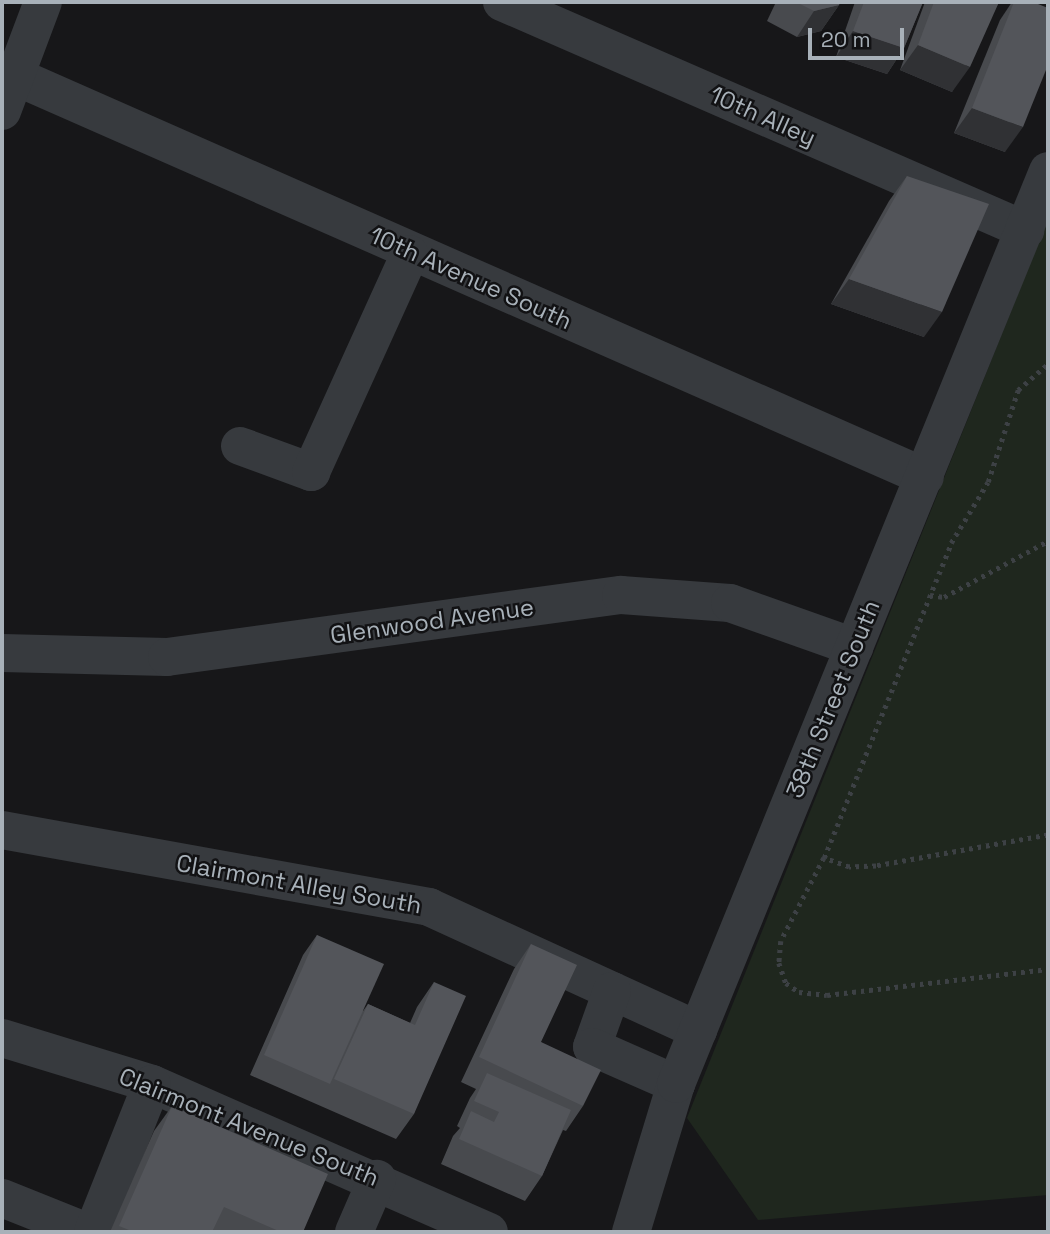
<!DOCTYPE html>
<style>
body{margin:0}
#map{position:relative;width:1050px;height:1234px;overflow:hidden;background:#171719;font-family:"Space Grotesk",sans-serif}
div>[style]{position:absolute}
.green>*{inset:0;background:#1f271e}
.path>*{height:4.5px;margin-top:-2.25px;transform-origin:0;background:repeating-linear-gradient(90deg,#3d4145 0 3.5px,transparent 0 8.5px)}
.minor>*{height:38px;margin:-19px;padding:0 19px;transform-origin:19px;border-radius:19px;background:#373a3e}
.wall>*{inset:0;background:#484a4e}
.shaded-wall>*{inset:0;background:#303134}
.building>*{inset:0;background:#53555a}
span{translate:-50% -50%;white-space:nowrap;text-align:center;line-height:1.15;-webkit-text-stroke:5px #121214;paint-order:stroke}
.street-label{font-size:24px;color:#a8b1b9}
.frame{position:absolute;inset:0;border:4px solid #a8b1b9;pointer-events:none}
.scale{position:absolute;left:808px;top:28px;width:96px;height:32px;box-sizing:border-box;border:4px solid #a8b1b9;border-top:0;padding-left:9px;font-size:21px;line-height:24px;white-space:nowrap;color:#a8b1b9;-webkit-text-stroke:5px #121214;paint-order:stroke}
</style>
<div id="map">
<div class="green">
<i style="clip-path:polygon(1048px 219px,1048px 1195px,758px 1220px,687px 1118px)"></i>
</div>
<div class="path">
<i style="left:930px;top:595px;width:14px;rotate:8deg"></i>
<i style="left:944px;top:597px;width:118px;rotate:-28.3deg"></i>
<i style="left:1048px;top:835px;width:175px;rotate:169.8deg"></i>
<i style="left:876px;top:866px;width:27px;rotate:178deg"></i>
<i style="left:849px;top:867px;width:27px;rotate:-160deg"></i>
<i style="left:824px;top:858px;width:93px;rotate:117.4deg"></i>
<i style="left:781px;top:941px;width:22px;rotate:95deg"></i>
<i style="left:779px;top:963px;width:21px;rotate:71deg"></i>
<i style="left:786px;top:983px;width:16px;rotate:35deg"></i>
<i style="left:799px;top:992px;width:28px;rotate:6deg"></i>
<i style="left:827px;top:995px;width:223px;rotate:-6.7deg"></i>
<i style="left:824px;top:858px;width:340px;rotate:-68deg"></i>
<i style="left:951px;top:543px;width:71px;rotate:-58.8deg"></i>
<i style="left:988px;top:482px;width:97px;rotate:-71.9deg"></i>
<i style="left:1018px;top:390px;width:40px;rotate:-41deg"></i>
</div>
<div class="minor">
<i style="left:502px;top:2px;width:571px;rotate:23.55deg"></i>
<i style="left:17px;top:77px;width:992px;rotate:23.77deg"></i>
<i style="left:2px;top:111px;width:116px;rotate:-69.4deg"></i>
<i style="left:240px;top:446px;width:76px;rotate:20.1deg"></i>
<i style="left:311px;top:472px;width:239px;rotate:-65.6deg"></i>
<i style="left:2px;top:653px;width:165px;rotate:1.4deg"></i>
<i style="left:167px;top:657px;width:458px;rotate:-7.8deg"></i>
<i style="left:621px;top:595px;width:109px;rotate:4.2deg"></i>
<i style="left:730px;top:603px;width:132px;rotate:19.5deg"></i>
<i style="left:2px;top:830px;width:434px;rotate:10.2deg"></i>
<i style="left:429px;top:907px;width:296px;rotate:24.6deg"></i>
<i style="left:612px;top:991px;width:59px;rotate:109.7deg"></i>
<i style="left:592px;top:1047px;width:92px;rotate:23.8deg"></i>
<i style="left:2px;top:1038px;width:157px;rotate:17deg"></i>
<i style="left:152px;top:1084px;width:368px;rotate:23.7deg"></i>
<i style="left:2px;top:1198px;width:92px;rotate:21.8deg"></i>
<i style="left:93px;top:1232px;width:159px;rotate:-68.3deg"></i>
<i style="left:354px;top:1232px;width:58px;rotate:-66.5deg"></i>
<i style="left:631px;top:1232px;width:155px;rotate:-73.1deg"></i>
<i style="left:676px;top:1084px;width:986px;rotate:-67.83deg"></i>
</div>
<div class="wall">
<i style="clip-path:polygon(776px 2px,840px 2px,839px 5px,821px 31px,797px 37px,767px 21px)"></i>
<i style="clip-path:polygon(855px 2px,923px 2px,904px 48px,887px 74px,836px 57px)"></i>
<i style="clip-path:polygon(925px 2px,999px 2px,952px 92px,900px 70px)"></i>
<i style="clip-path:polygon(1012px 2px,1033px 2px,1005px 152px,954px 133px,1000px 20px)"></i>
<i style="clip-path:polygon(907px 176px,924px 337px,831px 304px,889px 201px)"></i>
<i style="clip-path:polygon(317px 935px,363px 1011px,368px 1004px,410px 1023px,417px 1007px,434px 982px,414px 1114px,396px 1139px,250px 1075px,303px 955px)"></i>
<i style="clip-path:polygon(531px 944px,541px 1042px,583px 1106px,566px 1131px,563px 1130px,542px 1176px,525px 1201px,441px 1164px,453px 1136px,460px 1128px,457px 1126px,470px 1098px,476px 1089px,461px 1082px,514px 969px)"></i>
<i style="clip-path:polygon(172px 1106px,303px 1232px,110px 1232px,154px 1131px)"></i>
</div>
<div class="shaded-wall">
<i style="clip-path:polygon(839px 5px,821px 31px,797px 37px,814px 11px)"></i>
<i style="clip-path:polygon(853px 31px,904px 48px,887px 74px,836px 57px)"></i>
<i style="clip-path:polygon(918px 45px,970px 67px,952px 92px,900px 70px)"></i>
<i style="clip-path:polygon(972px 108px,1023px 127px,1005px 152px,954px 133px)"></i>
<i style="clip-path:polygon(849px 279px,942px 312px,924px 337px,831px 304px)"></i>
</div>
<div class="building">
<i style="clip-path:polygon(796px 2px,840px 2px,839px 5px,814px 11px)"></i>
<i style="clip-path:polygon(864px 2px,923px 2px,904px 48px,853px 31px)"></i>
<i style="clip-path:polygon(934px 2px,999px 2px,970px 67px,918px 45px)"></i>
<i style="clip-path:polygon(1014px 2px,1033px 2px,1048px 8px,1048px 65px,1023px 127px,972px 108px)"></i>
<i style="clip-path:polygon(907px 176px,989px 204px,942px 312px,849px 279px)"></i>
<i style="clip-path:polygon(317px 935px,384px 964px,330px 1084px,264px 1055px)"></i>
<i style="clip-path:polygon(531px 944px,577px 965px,541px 1042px,601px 1070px,583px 1106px,479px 1057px)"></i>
<i style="clip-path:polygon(434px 982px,466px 996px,414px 1114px,334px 1079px,368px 1004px,415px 1025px)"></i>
<i style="clip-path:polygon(487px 1073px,571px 1110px,542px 1176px,459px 1139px,471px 1111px,494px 1122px,499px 1112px,474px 1101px)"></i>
<i style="clip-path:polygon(172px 1106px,328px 1174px,303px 1232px,281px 1232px,224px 1207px,212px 1232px,134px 1232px,119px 1226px)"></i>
</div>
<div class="street-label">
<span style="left:763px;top:116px;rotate:24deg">10th Alley</span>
<span style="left:471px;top:278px;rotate:24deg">10th Avenue South</span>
<span style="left:432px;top:621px;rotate:-8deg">Glenwood Avenue</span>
<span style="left:833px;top:699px;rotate:-68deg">38th Street South</span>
<span style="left:299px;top:884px;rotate:10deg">Clairmont Alley South</span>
<span style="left:249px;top:1127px;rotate:22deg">Clairmont Avenue South</span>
</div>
<div class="frame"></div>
<div class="scale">20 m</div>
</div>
